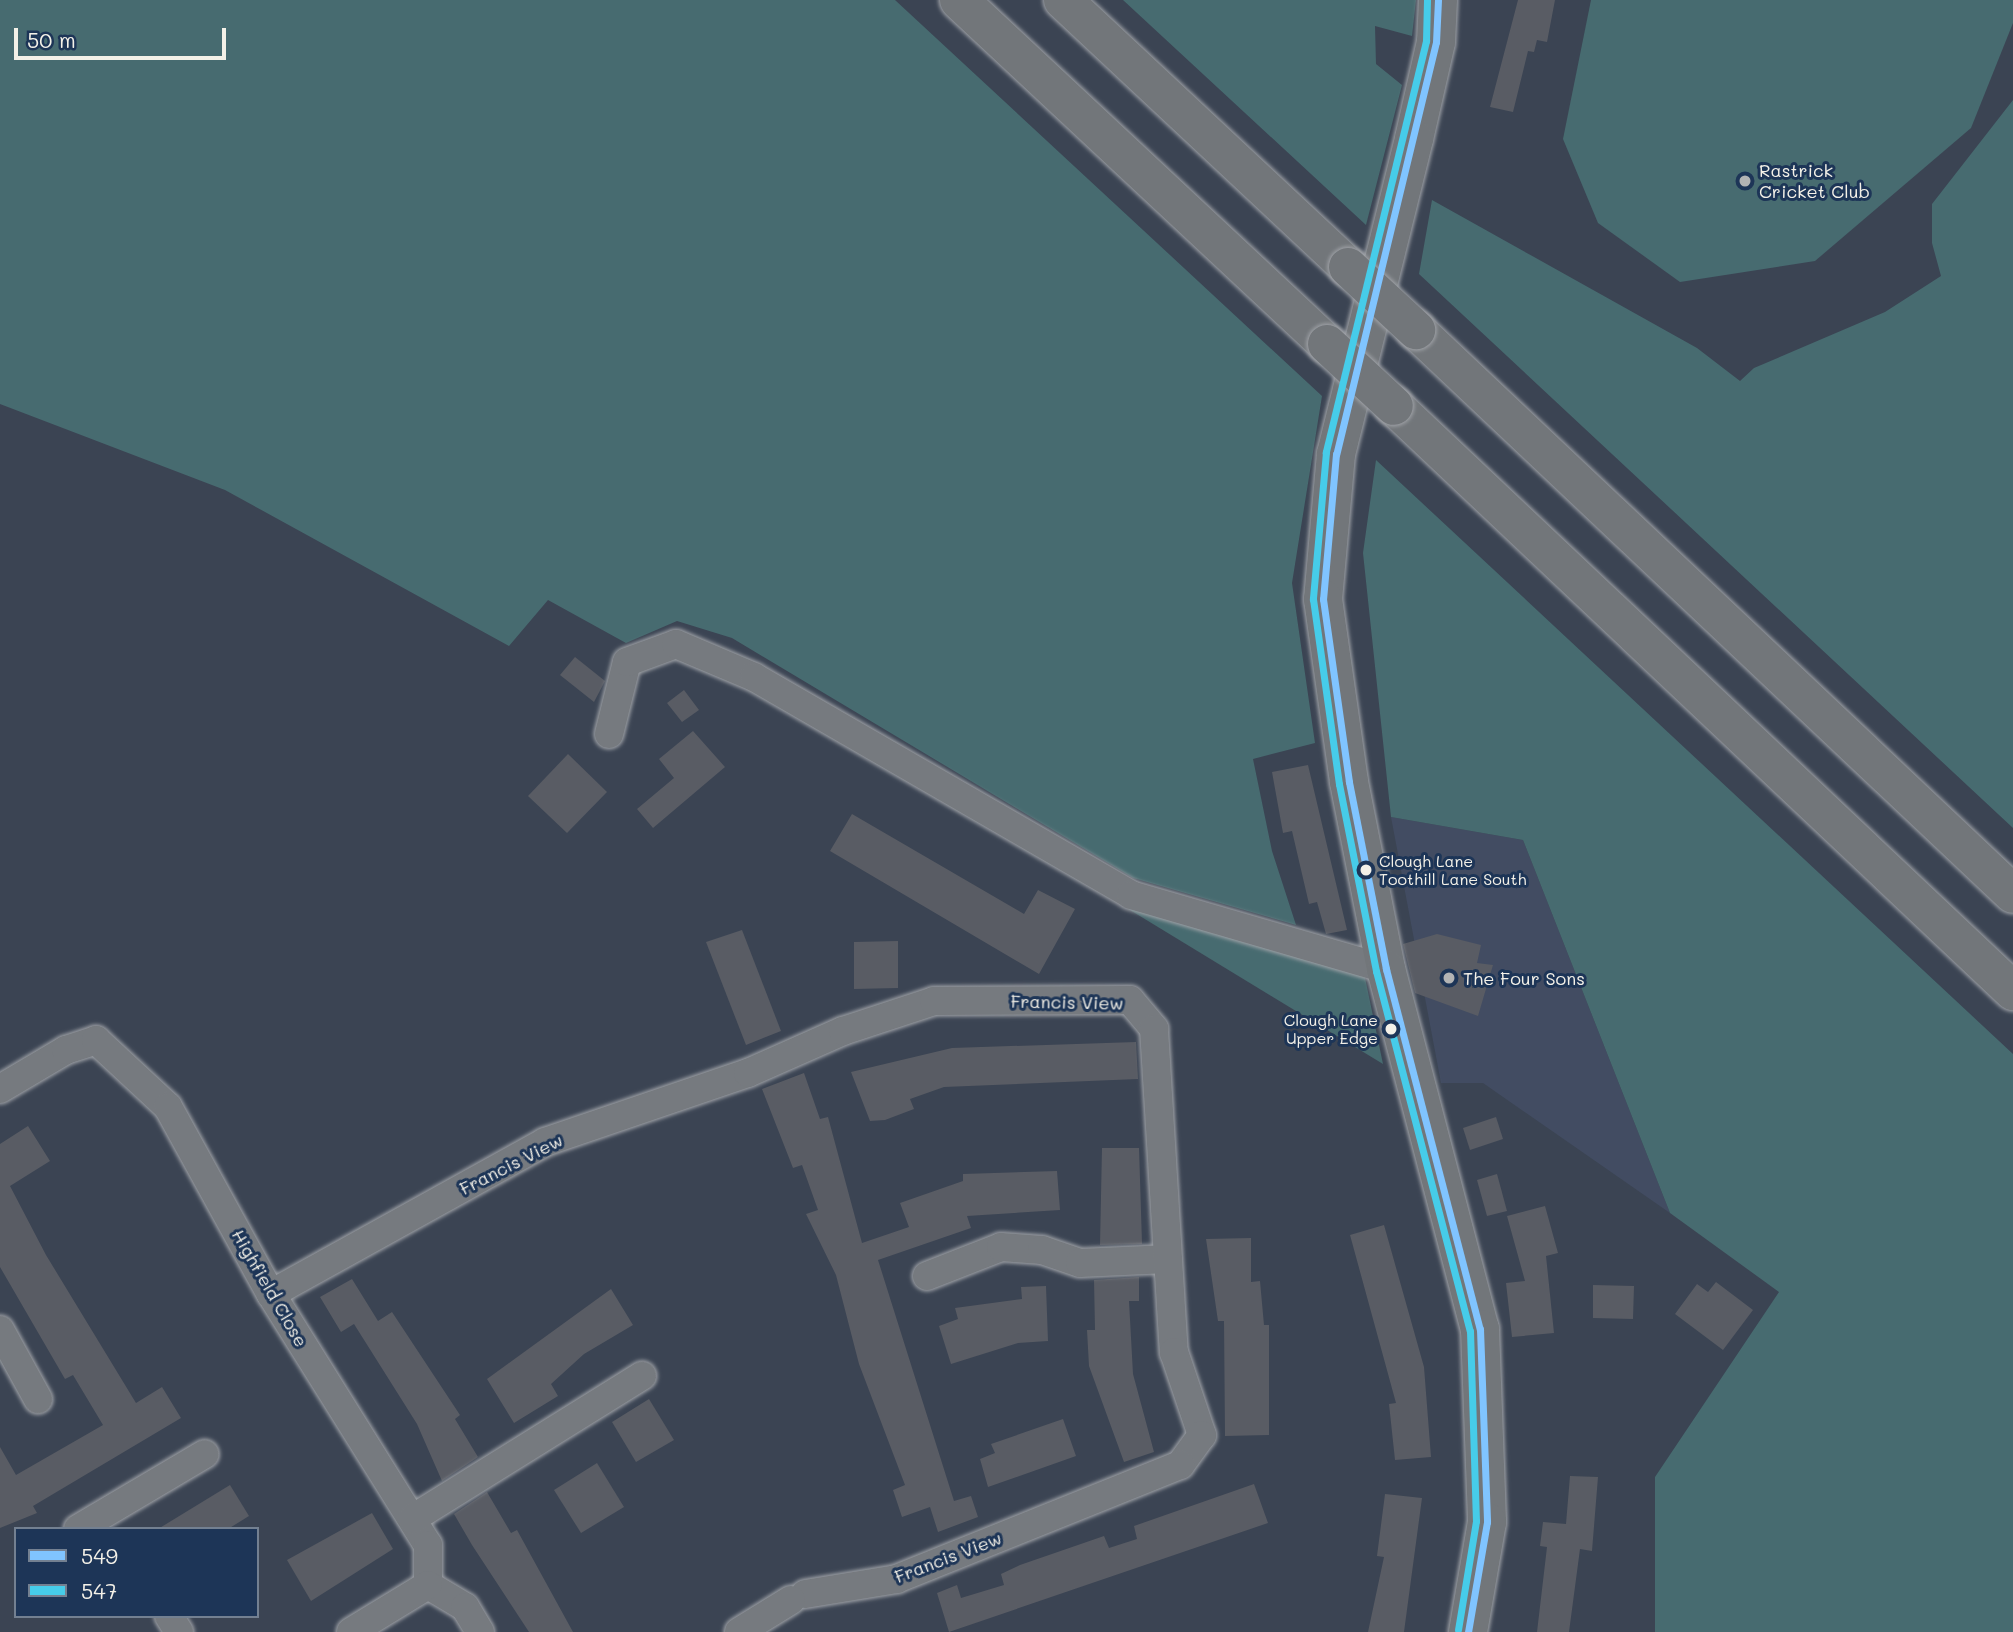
<!DOCTYPE html>
<style>
body{margin:0}
#map{position:relative;width:2013px;height:1632px;overflow:hidden;background:#3b4453;font-family:Mali,sans-serif}
div>[style]{position:absolute}
.built>*{inset:0;background:#424c62}
.green>*{inset:0;background:#476b70}
.building>*{inset:0;background:#595c64}
.roads{filter:drop-shadow(0 0 2px #9fa2a7) drop-shadow(0 0 2px #9fa2a7)}
.minor>*{height:28px;margin:-14px;padding:0 14px;transform-origin:14px;border-radius:14px;background:#767a7f}
.primary>*{height:38px;margin:-19px;padding:0 19px;transform-origin:19px;border-radius:19px;background:#72767a}
.motorway>*{height:38px;margin:-19px;padding:0 19px;transform-origin:19px;border-radius:19px;background:#72767a}
.bridges{filter:drop-shadow(0 0 2px #9fa2a7) drop-shadow(0 0 2px #9fa2a7)}
.motorway-bridge>*{height:38px;margin:-19px;padding:0 19px;transform-origin:19px;border-radius:19px;background:#72767a}
.bus-1>*{height:7px;margin:-3.5px;padding:0 3.5px;transform-origin:3.5px;border-radius:3.5px;background:#80c4ff}
.bus-2>*{height:7px;margin:-3.5px;padding:0 3.5px;transform-origin:3.5px;border-radius:3.5px;background:#46cce9}
.dots>*{width:19px;height:19px;translate:-50% -50%;box-sizing:border-box;border:4px solid #1d3557;border-radius:50%}
span{translate:-50% -50%;white-space:nowrap;text-align:center;line-height:1.15;-webkit-text-stroke:6px #1d3557;paint-order:stroke}
.bus-label{font-size:16px;color:#f4f1e8}
.left{translate:0 -50%;text-align:left}
.right{translate:-100% -50%;text-align:right}
.poi-label{font-size:18px;color:#f4f1e8}
.street-label{font-size:18px;color:#f4f1e8}
.legend{position:absolute;left:14px;top:1527px;width:245px;height:91px;box-sizing:border-box;background:#1d3557;border:2px solid #738091;margin:0;padding:9px 12px;list-style:none;font-size:21px;color:#f4f1e8}
.legend li{display:flex;align-items:center;gap:14px;height:35px}
.legend b{width:35px;border:2px solid #738091}
.scale{position:absolute;left:14px;top:28px;width:212px;height:32px;box-sizing:border-box;border:4px solid #f4f1e8;border-top:0;padding-left:9px;font-size:21px;line-height:24px;white-space:nowrap;color:#f4f1e8;-webkit-text-stroke:5px #1d3557;paint-order:stroke}
</style>
<div id="map">
<div class="built">
<i style="clip-path:polygon(1391px 817px,1523px 840px,1670px 1213px,1483px 1083px,1441px 1083px)"></i>
</div>
<div class="green">
<i style="clip-path:polygon(0 0,895px 0,1322px 396px,1292px 583px,1315px 743px,1253px 759px,1272px 851px,1296px 925px,1133px 878px,732px 638px,677px 621px,626px 643px,548px 600px,509px 646px,225px 490px,0 404px)"></i>
<i style="clip-path:polygon(1123px 0,1416px 0,1412px 36px,1375px 26px,1376px 64px,1402px 85px,1366px 225px)"></i>
<i style="clip-path:polygon(1591px 0,2013px 0,2013px 23px,1971px 128px,1815px 261px,1680px 282px,1598px 223px,1563px 139px)"></i>
<i style="clip-path:polygon(2013px 100px,2013px 828px,1419px 274px,1432px 200px,1697px 348px,1740px 381px,1754px 368px,1885px 312px,1941px 276px,1932px 243px,1932px 204px)"></i>
<i style="clip-path:polygon(1376px 460px,2013px 1054px,2013px 1632px,1655px 1632px,1655px 1477px,1779px 1292px,1670px 1213px,1523px 840px,1391px 817px,1363px 553px)"></i>
<i style="clip-path:polygon(1112px 899px,1363px 968px,1383px 1064px)"></i>
</div>
<div class="building">
<i style="clip-path:polygon(1518px 0,1555px 0,1547px 42px,1537px 40px,1534px 52px,1528px 51px,1513px 112px,1490px 107px)"></i>
<i style="clip-path:polygon(575px 657px,605px 681px,594px 702px,560px 675px)"></i>
<i style="clip-path:polygon(684px 690px,699px 710px,682px 722px,667px 703px)"></i>
<i style="clip-path:polygon(693px 731px,725px 767px,653px 828px,637px 809px,674px 778px,659px 759px)"></i>
<i style="clip-path:polygon(568px 754px,607px 792px,567px 833px,528px 796px)"></i>
<i style="clip-path:polygon(1308px 765px,1347px 930px,1326px 934px,1317px 902px,1309px 904px,1292px 831px,1283px 833px,1272px 772px)"></i>
<i style="clip-path:polygon(852px 814px,1024px 914px,1038px 890px,1075px 909px,1039px 974px,830px 851px)"></i>
<i style="clip-path:polygon(742px 930px,781px 1031px,746px 1045px,706px 942px)"></i>
<i style="clip-path:polygon(1437px 934px,1481px 945px,1477px 963px,1493px 965px,1478px 1016px,1415px 993px,1403px 944px)"></i>
<i style="clip-path:polygon(898px 941px,898px 988px,854px 989px,854px 942px)"></i>
<i style="clip-path:polygon(1136px 1042px,1138px 1079px,944px 1087px,910px 1099px,914px 1109px,885px 1120px,870px 1121px,851px 1072px,952px 1048px)"></i>
<i style="clip-path:polygon(804px 1073px,820px 1119px,828px 1117px,862px 1243px,909px 1227px,900px 1203px,963px 1181px,963px 1174px,1057px 1171px,1060px 1210px,967px 1216px,971px 1228px,878px 1260px,954px 1501px,971px 1496px,978px 1517px,938px 1532px,930px 1507px,902px 1517px,893px 1490px,905px 1485px,859px 1364px,836px 1275px,806px 1214px,818px 1210px,802px 1165px,793px 1168px,762px 1089px)"></i>
<i style="clip-path:polygon(1496px 1117px,1503px 1139px,1470px 1150px,1463px 1128px)"></i>
<i style="clip-path:polygon(28px 1126px,50px 1161px,10px 1186px,46px 1255px,136px 1403px,162px 1387px,181px 1418px,33px 1506px,37px 1513px,0 1528px,0 1447px,16px 1475px,103px 1425px,73px 1375px,65px 1379px,0 1267px,0 1144px)"></i>
<i style="clip-path:polygon(1102px 1148px,1139px 1148px,1142px 1244px,1100px 1245px)"></i>
<i style="clip-path:polygon(1497px 1174px,1507px 1211px,1487px 1216px,1477px 1180px)"></i>
<i style="clip-path:polygon(1545px 1206px,1558px 1253px,1546px 1256px,1554px 1333px,1512px 1337px,1506px 1283px,1525px 1281px,1507px 1216px)"></i>
<i style="clip-path:polygon(1384px 1225px,1424px 1367px,1431px 1457px,1395px 1460px,1389px 1404px,1396px 1403px,1350px 1235px)"></i>
<i style="clip-path:polygon(1251px 1238px,1251px 1282px,1260px 1281px,1264px 1325px,1269px 1325px,1269px 1435px,1225px 1436px,1224px 1321px,1218px 1321px,1206px 1239px)"></i>
<i style="clip-path:polygon(1139px 1277px,1139px 1301px,1129px 1301px,1133px 1374px,1154px 1452px,1124px 1462px,1089px 1366px,1087px 1330px,1095px 1330px,1094px 1280px)"></i>
<i style="clip-path:polygon(352px 1279px,378px 1321px,392px 1312px,460px 1415px,455px 1419px,478px 1457px,442px 1481px,417px 1424px,354px 1324px,341px 1332px,320px 1297px)"></i>
<i style="clip-path:polygon(1716px 1282px,1753px 1310px,1723px 1350px,1675px 1314px,1697px 1284px,1708px 1292px)"></i>
<i style="clip-path:polygon(1593px 1285px,1634px 1286px,1633px 1319px,1593px 1318px)"></i>
<i style="clip-path:polygon(1046px 1286px,1048px 1341px,1018px 1343px,951px 1364px,939px 1326px,958px 1319px,955px 1308px,1022px 1299px,1021px 1287px)"></i>
<i style="clip-path:polygon(611px 1289px,633px 1325px,584px 1354px,551px 1384px,558px 1396px,514px 1423px,487px 1379px)"></i>
<i style="clip-path:polygon(649px 1399px,674px 1440px,636px 1462px,612px 1422px)"></i>
<i style="clip-path:polygon(1063px 1419px,1076px 1456px,988px 1487px,980px 1459px,995px 1453px,991px 1444px)"></i>
<i style="clip-path:polygon(597px 1463px,624px 1507px,581px 1533px,554px 1490px)"></i>
<i style="clip-path:polygon(1570px 1476px,1598px 1477px,1592px 1551px,1580px 1549px,1569px 1632px,1537px 1632px,1547px 1547px,1540px 1546px,1543px 1522px,1566px 1524px)"></i>
<i style="clip-path:polygon(1254px 1484px,1268px 1523px,949px 1632px,937px 1593px,957px 1585px,961px 1598px,1004px 1585px,1001px 1574px,1020px 1565px,1104px 1536px,1109px 1548px,1137px 1539px,1134px 1526px)"></i>
<i style="clip-path:polygon(230px 1485px,249px 1516px,228px 1529px,158px 1529px)"></i>
<i style="clip-path:polygon(487px 1492px,511px 1533px,517px 1530px,573px 1632px,529px 1632px,472px 1545px,454px 1514px)"></i>
<i style="clip-path:polygon(1385px 1494px,1422px 1498px,1404px 1632px,1368px 1632px,1384px 1557px,1377px 1556px)"></i>
<i style="clip-path:polygon(372px 1513px,393px 1549px,311px 1601px,287px 1560px)"></i>
</div>
<div class="roads">
<div class="minor">
<i style="left:609px;top:734px;width:74px;rotate:-76deg"></i>
<i style="left:627px;top:662px;width:52px;rotate:-20.2deg"></i>
<i style="left:676px;top:644px;width:85px;rotate:22.9deg"></i>
<i style="left:754px;top:677px;width:435px;rotate:30deg"></i>
<i style="left:1131px;top:895px;width:266px;rotate:16.2deg"></i>
<i style="left:0;top:1089px;width:77px;rotate:-30.6deg"></i>
<i style="left:66px;top:1050px;width:32px;rotate:-18deg"></i>
<i style="left:96px;top:1040px;width:98px;rotate:42.9deg"></i>
<i style="left:168px;top:1107px;width:213px;rotate:61.2deg"></i>
<i style="left:271px;top:1294px;width:296px;rotate:58deg"></i>
<i style="left:428px;top:1545px;width:40px;rotate:90deg"></i>
<i style="left:927px;top:1276px;width:79px;rotate:-21.4deg"></i>
<i style="left:1001px;top:1247px;width:41px;rotate:4.2deg"></i>
<i style="left:1042px;top:1250px;width:40px;rotate:18.9deg"></i>
<i style="left:1080px;top:1263px;width:88px;rotate:-2.6deg"></i>
<i style="left:271px;top:1294px;width:313px;rotate:-29deg"></i>
<i style="left:545px;top:1142px;width:214px;rotate:-18.8deg"></i>
<i style="left:748px;top:1073px;width:104px;rotate:-23.9deg"></i>
<i style="left:843px;top:1031px;width:96px;rotate:-18.2deg"></i>
<i style="left:934px;top:1001px;width:196px;rotate:-0.3deg"></i>
<i style="left:1130px;top:1000px;width:38px;rotate:50deg"></i>
<i style="left:1154px;top:1029px;width:324px;rotate:86.5deg"></i>
<i style="left:1174px;top:1352px;width:88px;rotate:71.4deg"></i>
<i style="left:1202px;top:1435px;width:37px;rotate:126deg"></i>
<i style="left:1180px;top:1465px;width:305px;rotate:158.1deg"></i>
<i style="left:897px;top:1579px;width:93px;rotate:170.7deg"></i>
<i style="left:0;top:1330px;width:79px;rotate:61.2deg"></i>
<i style="left:412px;top:1519px;width:271px;rotate:-31.9deg"></i>
<i style="left:78px;top:1529px;width:147px;rotate:-30.6deg"></i>
<i style="left:428px;top:1585px;width:43px;rotate:30.7deg"></i>
<i style="left:465px;top:1607px;width:29px;rotate:59deg"></i>
<i style="left:169px;top:1616px;width:19px;rotate:58deg"></i>
<i style="left:351px;top:1632px;width:90px;rotate:-31.4deg"></i>
<i style="left:739px;top:1632px;width:61px;rotate:-31.6deg"></i>
</div>
<div class="primary">
<i style="left:1438px;top:0;width:42px;rotate:92.7deg"></i>
<i style="left:1436px;top:42px;width:99px;rotate:102.8deg"></i>
<i style="left:1414px;top:139px;width:325px;rotate:103.9deg"></i>
<i style="left:1336px;top:454px;width:146px;rotate:95.1deg"></i>
<i style="left:1323px;top:599px;width:185px;rotate:81.9deg"></i>
<i style="left:1349px;top:782px;width:191px;rotate:78.8deg"></i>
<i style="left:1386px;top:969px;width:372px;rotate:75.4deg"></i>
<i style="left:1480px;top:1329px;width:193px;rotate:87.9deg"></i>
<i style="left:1487px;top:1522px;width:112px;rotate:99.8deg"></i>
</div>
<div class="motorway">
<i style="left:959px;top:0;width:504px;rotate:43.07deg"></i>
<i style="left:1063px;top:0;width:391px;rotate:43.1deg"></i>
<i style="left:1416px;top:330px;width:821px;rotate:43.37deg"></i>
<i style="left:1394px;top:406px;width:852px;rotate:43.38deg"></i>
</div>
</div>
<div class="bridges">
<div class="motorway-bridge">
<i style="left:1348px;top:267px;width:93px;rotate:42.8deg"></i>
<i style="left:1327px;top:344px;width:91px;rotate:42.8deg"></i>
</div>
</div>
<div class="bus-1">
<i style="left:1438px;top:0;width:42px;rotate:92.7deg"></i>
<i style="left:1436px;top:42px;width:424px;rotate:103.6deg"></i>
<i style="left:1336px;top:454px;width:146px;rotate:95.1deg"></i>
<i style="left:1323px;top:599px;width:185px;rotate:81.9deg"></i>
<i style="left:1349px;top:782px;width:191px;rotate:78.8deg"></i>
<i style="left:1386px;top:969px;width:372px;rotate:75.4deg"></i>
<i style="left:1480px;top:1329px;width:193px;rotate:87.9deg"></i>
<i style="left:1487px;top:1522px;width:112px;rotate:99.8deg"></i>
</div>
<div class="bus-2">
<i style="left:1427px;top:0;width:41px;rotate:91.4deg"></i>
<i style="left:1426px;top:41px;width:423px;rotate:103.7deg"></i>
<i style="left:1326px;top:452px;width:148px;rotate:95.1deg"></i>
<i style="left:1313px;top:599px;width:187px;rotate:82deg"></i>
<i style="left:1339px;top:784px;width:191px;rotate:78.8deg"></i>
<i style="left:1376px;top:971px;width:372px;rotate:75.4deg"></i>
<i style="left:1470px;top:1331px;width:190px;rotate:88.2deg"></i>
<i style="left:1476px;top:1521px;width:110px;rotate:99.4deg"></i>
</div>
<div class="dots">
<i style="left:1745px;top:181px;background:#b3b4b4"></i>
<i style="left:1366px;top:870px;background:#f4f1e8"></i>
<i style="left:1449px;top:978px;background:#b3b4b4"></i>
<i style="left:1391px;top:1029px;background:#f4f1e8"></i>
</div>
<div class="bus-label">
<span class="left" style="left:1379px;top:870px">Clough Lane<br>Toothill Lane South</span>
<span class="right" style="left:1378px;top:1029px">Clough Lane<br>Upper Edge</span>
</div>
<div class="poi-label">
<span class="left" style="left:1759px;top:181px">Rastrick<br>Cricket Club</span>
<span class="left" style="left:1463px;top:978px">The Four Sons</span>
</div>
<div class="street-label">
<span style="left:1067px;top:1002px;rotate:1deg">Francis View</span>
<span style="left:511px;top:1164px;rotate:-27deg">Francis View</span>
<span style="left:270px;top:1288px;rotate:60deg">Highfield Close</span>
<span style="left:948px;top:1557px;rotate:-21deg">Francis View</span>
</div>
<ul class="legend">
<li><b style="height:9px;background:#80c4ff"></b>549</li>
<li><b style="height:9px;background:#46cce9"></b>547</li>
</ul>
<div class="scale">50 m</div>
</div>
